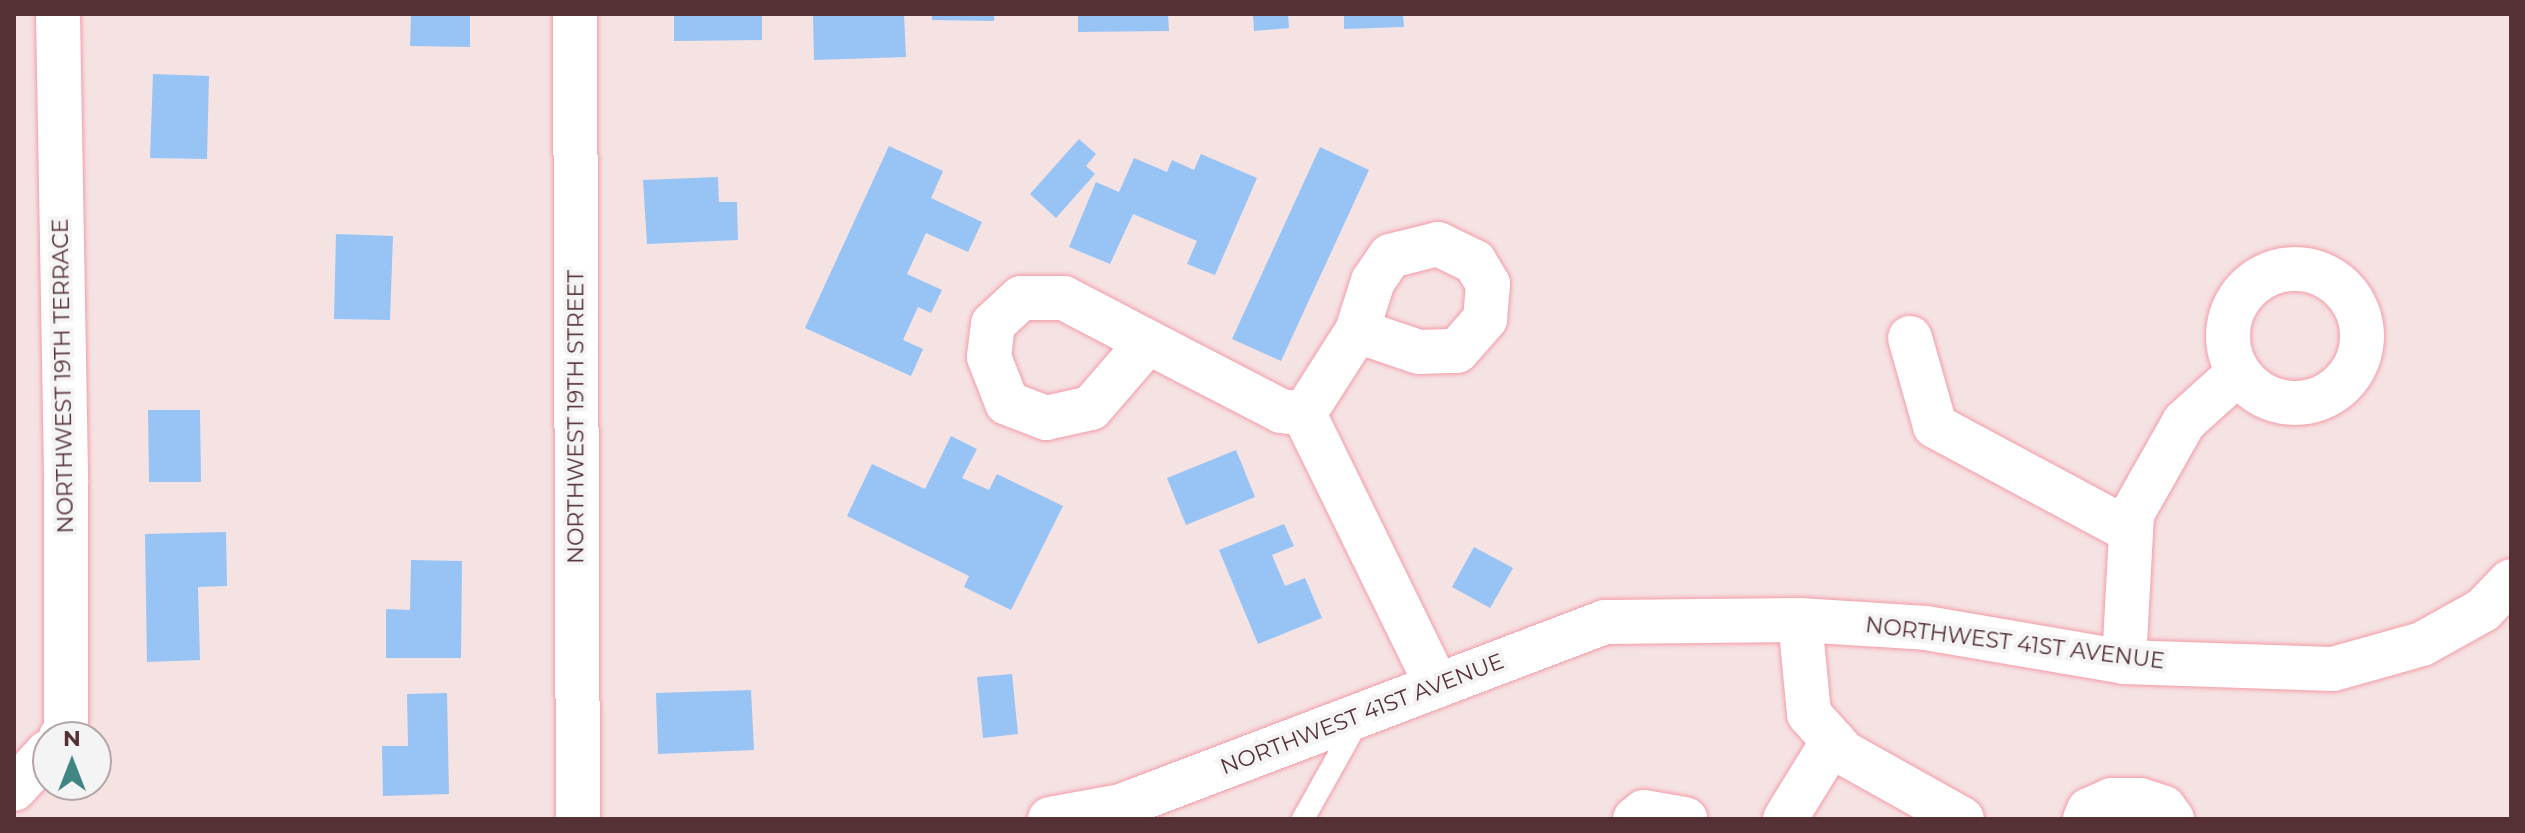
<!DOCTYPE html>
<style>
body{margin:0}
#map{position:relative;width:2525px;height:833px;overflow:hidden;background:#f5e2e3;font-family:Montserrat,sans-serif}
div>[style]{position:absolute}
.building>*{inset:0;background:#98c4f5}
.roads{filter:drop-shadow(0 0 2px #f39ca7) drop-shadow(0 0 2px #f39ca7)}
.lane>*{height:22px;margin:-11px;padding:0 11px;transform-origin:11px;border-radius:11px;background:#fff}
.street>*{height:44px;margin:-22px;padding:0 22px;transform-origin:22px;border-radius:22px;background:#fff}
.street>.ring{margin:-22px;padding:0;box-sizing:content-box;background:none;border:44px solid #fff;border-radius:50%}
span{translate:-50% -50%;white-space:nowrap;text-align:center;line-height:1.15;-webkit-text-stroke:8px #f4f4f4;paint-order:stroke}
.street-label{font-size:22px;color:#553136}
.frame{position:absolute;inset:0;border:16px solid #553136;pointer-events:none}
.north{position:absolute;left:32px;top:721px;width:80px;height:80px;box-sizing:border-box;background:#f4f4f4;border:2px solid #b4a6a8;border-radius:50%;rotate:0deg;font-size:22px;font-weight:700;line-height:32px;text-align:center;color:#553136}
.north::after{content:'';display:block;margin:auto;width:28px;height:36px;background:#3f8683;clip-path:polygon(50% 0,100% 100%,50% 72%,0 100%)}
</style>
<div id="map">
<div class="building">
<i style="clip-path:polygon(411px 14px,470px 14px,470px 47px,410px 46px)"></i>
<i style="clip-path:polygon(674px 14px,762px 14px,762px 40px,674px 41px)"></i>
<i style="clip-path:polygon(813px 14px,904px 14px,906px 57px,814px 60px)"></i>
<i style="clip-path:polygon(932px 14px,994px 14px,994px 21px,932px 20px)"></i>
<i style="clip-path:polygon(1078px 14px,1168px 14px,1169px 31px,1078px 32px)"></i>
<i style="clip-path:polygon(1253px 14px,1288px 14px,1289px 28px,1254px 31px)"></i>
<i style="clip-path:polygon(1344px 14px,1403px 14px,1404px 27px,1344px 29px)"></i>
<i style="clip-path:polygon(153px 74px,209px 76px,207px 159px,150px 158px)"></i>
<i style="clip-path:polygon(1079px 139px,1096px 154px,1086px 166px,1095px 174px,1056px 218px,1030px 194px)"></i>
<i style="clip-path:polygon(889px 146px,943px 171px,931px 198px,982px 222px,968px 252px,926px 233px,907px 274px,942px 290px,931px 313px,918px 307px,903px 340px,923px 349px,911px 376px,805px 328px)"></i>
<i style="clip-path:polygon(1320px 147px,1369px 170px,1281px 361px,1232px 339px)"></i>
<i style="clip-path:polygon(1201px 154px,1257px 178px,1215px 275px,1187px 264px,1197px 241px,1133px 214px,1110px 264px,1069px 247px,1096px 182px,1119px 192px,1134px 158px,1167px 172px,1172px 160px,1194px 170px)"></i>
<i style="clip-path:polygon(718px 177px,719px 202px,737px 202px,738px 240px,647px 244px,643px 180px)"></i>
<i style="clip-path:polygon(336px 234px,393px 236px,390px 320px,334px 319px)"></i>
<i style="clip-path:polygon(148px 410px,200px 410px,201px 482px,149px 482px)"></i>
<i style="clip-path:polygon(951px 436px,977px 449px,962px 478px,989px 490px,997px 474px,1063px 506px,1011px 610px,964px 587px,969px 576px,847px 516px,872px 464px,925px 489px)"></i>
<i style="clip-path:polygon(1236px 450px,1255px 497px,1186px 525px,1167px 478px)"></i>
<i style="clip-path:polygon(1284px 524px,1294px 546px,1272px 555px,1285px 586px,1305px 578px,1322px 618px,1258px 644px,1219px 550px)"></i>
<i style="clip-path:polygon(226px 532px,227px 586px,198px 587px,200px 660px,147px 662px,145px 534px)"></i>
<i style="clip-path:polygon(1474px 547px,1513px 568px,1490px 608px,1452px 587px)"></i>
<i style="clip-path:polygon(411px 560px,462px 561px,461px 658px,386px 658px,386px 609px,410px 610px)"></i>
<i style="clip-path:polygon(1012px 674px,1018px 734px,983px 738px,977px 677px)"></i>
<i style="clip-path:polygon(751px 690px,754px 750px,658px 754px,656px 693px)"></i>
<i style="clip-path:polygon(447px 693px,449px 794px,383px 796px,382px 746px,408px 746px,407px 694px)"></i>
</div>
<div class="roads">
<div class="lane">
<i style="left:1303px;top:819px;width:112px;rotate:-60.7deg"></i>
</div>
<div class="street">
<i style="left:58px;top:14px;width:469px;rotate:89deg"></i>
<i style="left:66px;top:483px;width:248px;rotate:90deg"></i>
<i style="left:66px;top:731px;width:8px;rotate:130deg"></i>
<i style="left:575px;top:14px;width:805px;rotate:89.79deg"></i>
<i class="ring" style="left:2228px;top:269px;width:90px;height:90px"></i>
<i style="left:1910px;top:338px;width:91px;rotate:74.1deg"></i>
<i style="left:1935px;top:426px;width:222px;rotate:28.2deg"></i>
<i style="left:1148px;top:342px;width:95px;rotate:-152.4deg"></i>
<i style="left:1064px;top:298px;width:43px;rotate:180deg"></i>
<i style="left:1021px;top:298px;width:38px;rotate:137deg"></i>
<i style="left:993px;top:324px;width:33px;rotate:97deg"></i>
<i style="left:989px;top:357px;width:49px;rotate:68.6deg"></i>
<i style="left:1007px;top:403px;width:42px;rotate:21deg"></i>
<i style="left:1046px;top:418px;width:46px;rotate:-12.5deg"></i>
<i style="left:1091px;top:408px;width:87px;rotate:-49.2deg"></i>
<i style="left:1148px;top:342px;width:150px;rotate:27.4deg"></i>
<i style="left:1281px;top:411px;width:23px;rotate:7deg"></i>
<i style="left:1304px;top:414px;width:98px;rotate:-57.4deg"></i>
<i style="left:1357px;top:331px;width:65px;rotate:18.7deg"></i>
<i style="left:1419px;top:352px;width:38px;rotate:-2deg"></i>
<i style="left:1457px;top:351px;width:43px;rotate:-48.8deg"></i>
<i style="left:1485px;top:319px;width:35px;rotate:-85deg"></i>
<i style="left:1488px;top:284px;width:26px;rotate:-121deg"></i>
<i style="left:1475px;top:262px;width:41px;rotate:-154.1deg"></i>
<i style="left:1438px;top:244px;width:49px;rotate:166deg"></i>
<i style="left:1390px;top:256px;width:30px;rotate:124deg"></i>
<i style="left:1373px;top:281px;width:52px;rotate:107.7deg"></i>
<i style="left:1304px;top:414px;width:301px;rotate:63.9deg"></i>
<i style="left:1800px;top:620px;width:94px;rotate:84.5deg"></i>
<i style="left:1809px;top:714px;width:52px;rotate:48.1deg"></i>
<i style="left:1844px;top:753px;width:135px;rotate:29.2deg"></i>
<i style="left:2124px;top:662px;width:148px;rotate:-86.9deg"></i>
<i style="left:2132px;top:514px;width:106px;rotate:-60.5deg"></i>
<i style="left:2184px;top:422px;width:73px;rotate:-42.2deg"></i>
<i style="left:14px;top:789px;width:50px;rotate:-47.4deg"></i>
<i style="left:1050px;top:819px;width:72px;rotate:-10.4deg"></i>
<i style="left:1121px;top:806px;width:518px;rotate:-20.82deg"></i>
<i style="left:1605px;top:622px;width:195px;rotate:-0.6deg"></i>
<i style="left:1800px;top:620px;width:126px;rotate:3.6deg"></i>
<i style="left:1926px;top:628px;width:201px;rotate:9.7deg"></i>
<i style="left:2124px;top:662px;width:209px;rotate:1.9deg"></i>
<i style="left:2333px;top:669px;width:92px;rotate:-15.7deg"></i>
<i style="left:2422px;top:644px;width:70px;rotate:-29.1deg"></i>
<i style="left:2483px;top:610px;width:40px;rotate:-46deg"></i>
<i style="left:1635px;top:819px;width:11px;rotate:-38deg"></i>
<i style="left:1644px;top:812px;width:42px;rotate:9.7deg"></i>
<i style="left:1785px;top:819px;width:92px;rotate:-58.4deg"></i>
<i style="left:2085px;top:819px;width:10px;rotate:-66deg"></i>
<i style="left:2089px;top:810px;width:24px;rotate:-24deg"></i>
<i style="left:2111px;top:800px;width:29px"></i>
<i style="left:2140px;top:800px;width:25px;rotate:18deg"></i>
<i style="left:2164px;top:808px;width:14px;rotate:54deg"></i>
</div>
</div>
<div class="street-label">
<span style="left:63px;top:376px;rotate:-91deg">NORTHWEST 19TH TERRACE</span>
<span style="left:576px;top:417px;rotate:-90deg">NORTHWEST 19TH STREET</span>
<span style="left:2015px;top:643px;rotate:7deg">NORTHWEST 41ST AVENUE</span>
<span style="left:1362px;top:714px;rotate:-21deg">NORTHWEST 41ST AVENUE</span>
</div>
<div class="frame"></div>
<div class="north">N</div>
</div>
